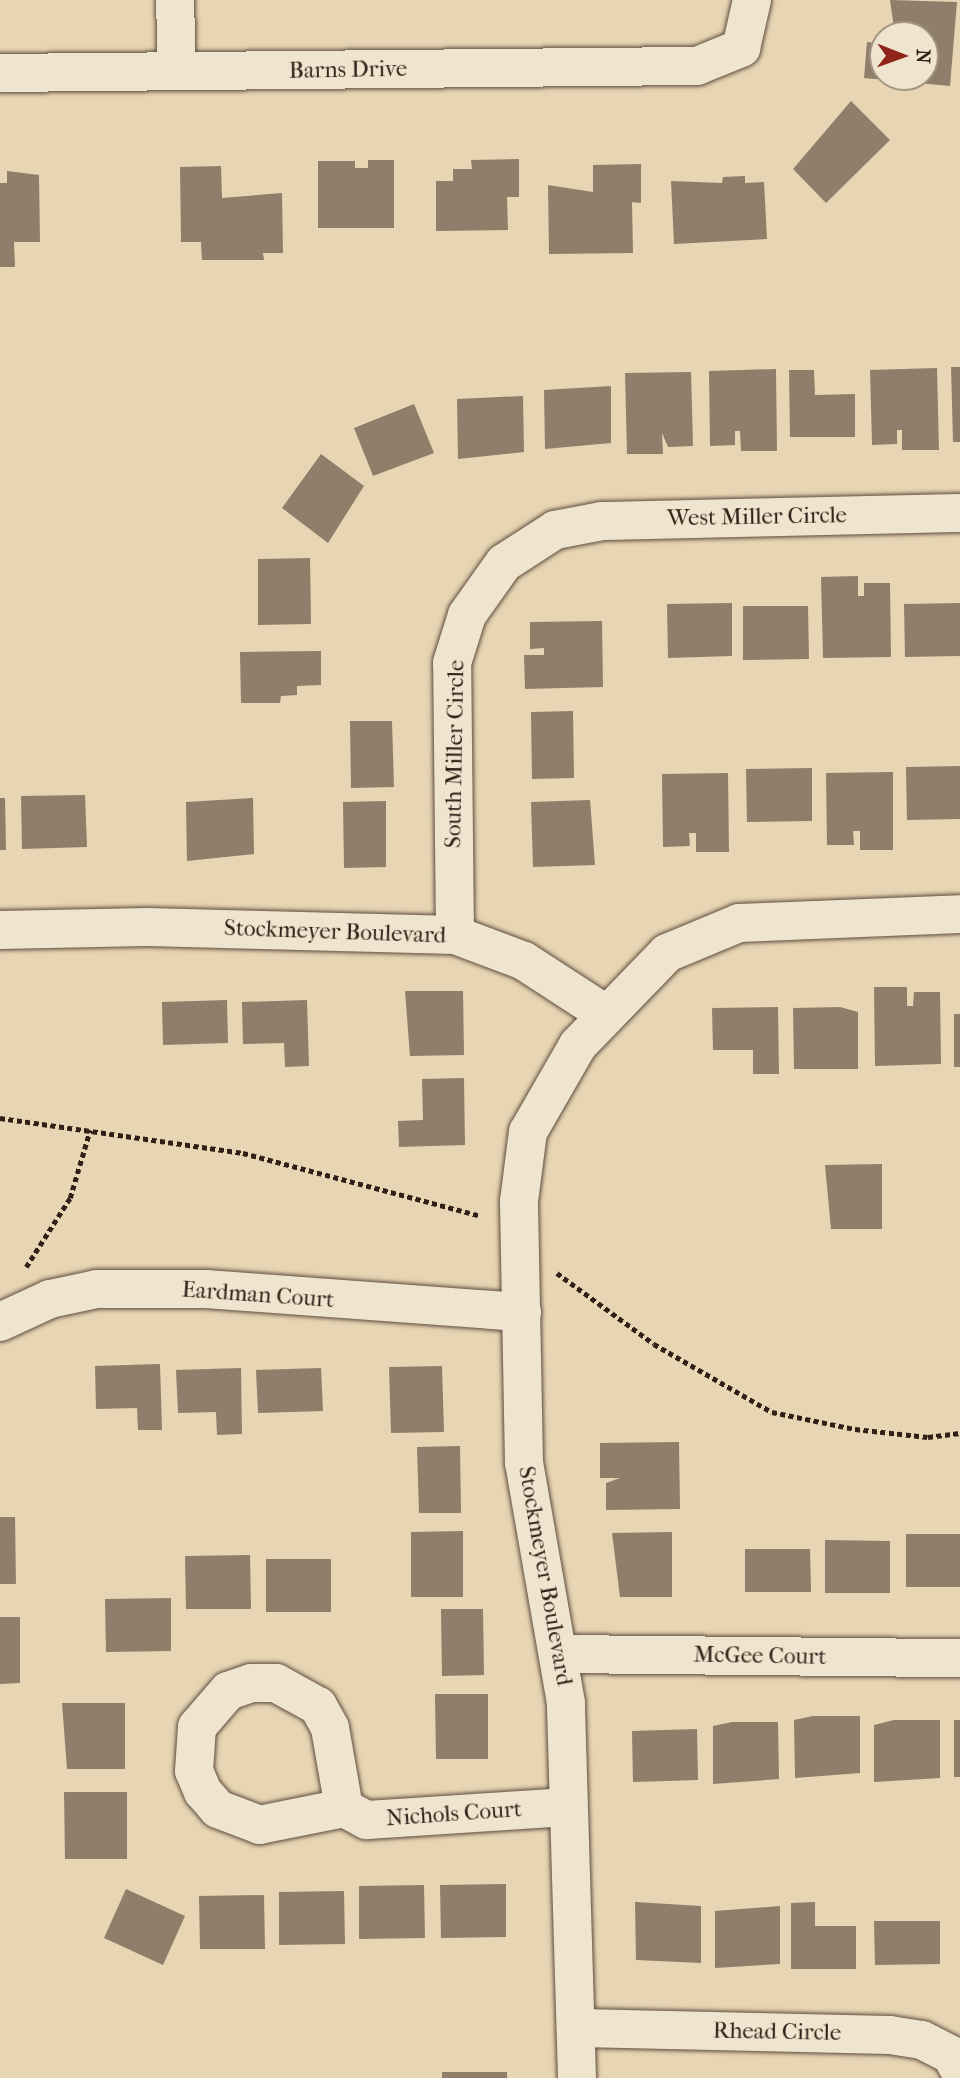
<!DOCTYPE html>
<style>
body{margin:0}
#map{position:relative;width:960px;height:2078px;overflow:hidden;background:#e7d5b3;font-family:"IM FELL French Canon",serif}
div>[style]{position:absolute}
.building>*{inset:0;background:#8f7e69}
.path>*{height:4.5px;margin-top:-2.25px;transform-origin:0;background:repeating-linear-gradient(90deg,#302018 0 5px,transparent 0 8.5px)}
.roads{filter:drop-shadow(0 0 2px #5e4d3f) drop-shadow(0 0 2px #5e4d3f)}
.street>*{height:38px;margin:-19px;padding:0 19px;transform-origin:19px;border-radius:19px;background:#efe4ce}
span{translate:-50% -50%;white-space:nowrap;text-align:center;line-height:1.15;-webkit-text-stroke:7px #efe4ce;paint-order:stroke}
.street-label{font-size:23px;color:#302018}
.north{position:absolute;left:869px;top:21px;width:70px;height:70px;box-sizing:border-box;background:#efe4ce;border:2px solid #a39685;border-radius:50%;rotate:91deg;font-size:19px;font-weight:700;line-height:28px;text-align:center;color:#302018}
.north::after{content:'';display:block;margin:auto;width:24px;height:32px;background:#8f2418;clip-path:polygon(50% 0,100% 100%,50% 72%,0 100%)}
</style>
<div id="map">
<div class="building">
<i style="clip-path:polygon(890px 0,957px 2px,950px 86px,864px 78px,867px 42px,883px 44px,883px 77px,925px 77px,925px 35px,895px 35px)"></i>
<i style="clip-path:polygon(851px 101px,890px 140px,826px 203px,793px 169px)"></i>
<i style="clip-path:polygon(519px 159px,519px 197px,507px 197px,508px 230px,436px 231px,436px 181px,453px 181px,453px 169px,472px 169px,471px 160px)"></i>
<i style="clip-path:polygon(368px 160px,394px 160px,394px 228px,318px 228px,318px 161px,355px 161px,355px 168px,368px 168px)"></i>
<i style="clip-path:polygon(641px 164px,641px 203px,632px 202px,633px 253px,549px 254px,548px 185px,593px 192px,593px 165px)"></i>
<i style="clip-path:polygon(221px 166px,222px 198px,282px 193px,283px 253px,263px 253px,264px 260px,202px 260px,201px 242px,181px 242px,180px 167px)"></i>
<i style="clip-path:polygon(7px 171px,39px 175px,40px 242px,14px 242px,15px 267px,0 267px,0 183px,7px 183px)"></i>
<i style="clip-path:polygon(745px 176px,745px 183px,764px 182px,767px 239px,674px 244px,671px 181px,722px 183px,723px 177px)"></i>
<i style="clip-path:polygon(951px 367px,960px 367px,960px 442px,953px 442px)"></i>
<i style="clip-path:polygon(937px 368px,939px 450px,902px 450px,902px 430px,897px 430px,897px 444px,872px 445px,870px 370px)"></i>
<i style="clip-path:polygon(776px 369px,777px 451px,741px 451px,740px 431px,735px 431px,735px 445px,710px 446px,709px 371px)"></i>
<i style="clip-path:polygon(789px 370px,814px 370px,815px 395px,855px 394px,855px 437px,790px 437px)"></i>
<i style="clip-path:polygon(691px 372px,693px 446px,668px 447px,662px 433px,663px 454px,627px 454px,625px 373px)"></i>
<i style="clip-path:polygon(611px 386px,611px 443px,545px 449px,544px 390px)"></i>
<i style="clip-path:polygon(523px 396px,524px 452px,458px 459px,457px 399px)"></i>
<i style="clip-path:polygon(414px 404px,434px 453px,373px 476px,354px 428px)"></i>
<i style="clip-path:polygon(321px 454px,364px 486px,328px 543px,282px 508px)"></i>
<i style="clip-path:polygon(310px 558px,311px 624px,258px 625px,258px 559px)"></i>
<i style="clip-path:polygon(858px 576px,858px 596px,864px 596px,864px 583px,890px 583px,891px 657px,823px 658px,821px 577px)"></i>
<i style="clip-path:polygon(732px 603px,732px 656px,668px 658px,667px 604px)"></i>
<i style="clip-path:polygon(960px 603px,960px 656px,905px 657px,904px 604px)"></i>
<i style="clip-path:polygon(743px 606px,808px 606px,809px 659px,743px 660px)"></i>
<i style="clip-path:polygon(602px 621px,603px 687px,525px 689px,524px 655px,544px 655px,544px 648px,530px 649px,530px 622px)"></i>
<i style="clip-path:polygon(321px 651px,321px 685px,297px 686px,297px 695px,281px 696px,280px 703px,241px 703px,240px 652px)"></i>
<i style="clip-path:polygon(573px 711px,574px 778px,532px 779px,531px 712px)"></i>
<i style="clip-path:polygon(350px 721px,392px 721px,394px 787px,351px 788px)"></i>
<i style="clip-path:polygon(960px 766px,960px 819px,907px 820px,906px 767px)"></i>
<i style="clip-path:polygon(812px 768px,812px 821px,747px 822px,746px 769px)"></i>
<i style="clip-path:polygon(893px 772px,893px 850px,860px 850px,860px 831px,853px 831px,854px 845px,827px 845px,826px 773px)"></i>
<i style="clip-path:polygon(728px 773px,729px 852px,696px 852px,696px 833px,689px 833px,690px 846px,663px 847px,662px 774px)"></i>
<i style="clip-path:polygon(85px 795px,87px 847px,22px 849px,21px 796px)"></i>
<i style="clip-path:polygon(0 798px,5px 798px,6px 850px,0 850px)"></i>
<i style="clip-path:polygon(253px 798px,254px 854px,187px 861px,186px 802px)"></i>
<i style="clip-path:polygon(590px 800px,595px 865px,533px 867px,531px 802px)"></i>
<i style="clip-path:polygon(386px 801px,386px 867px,344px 868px,343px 802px)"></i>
<i style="clip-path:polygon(874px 987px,907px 987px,907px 1006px,913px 1006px,914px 992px,940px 992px,941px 1064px,875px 1066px)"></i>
<i style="clip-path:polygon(405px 991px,463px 991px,464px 1055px,410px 1056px)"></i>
<i style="clip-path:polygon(227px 1000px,228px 1043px,163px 1045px,162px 1002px)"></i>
<i style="clip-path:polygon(307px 1000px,309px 1066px,285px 1067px,284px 1043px,243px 1044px,242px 1002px)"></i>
<i style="clip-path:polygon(778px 1007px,779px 1074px,753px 1074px,753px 1050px,713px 1050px,712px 1008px)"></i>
<i style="clip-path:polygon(840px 1007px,858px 1012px,858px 1069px,794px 1069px,793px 1008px)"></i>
<i style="clip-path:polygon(954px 1014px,960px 1014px,960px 1067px,954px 1067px)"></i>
<i style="clip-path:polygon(464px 1078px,465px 1145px,399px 1147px,398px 1121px,423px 1120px,422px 1079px)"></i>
<i style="clip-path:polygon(882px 1164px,882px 1229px,831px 1229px,825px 1165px)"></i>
<i style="clip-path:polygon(160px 1364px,162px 1430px,138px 1430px,137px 1408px,96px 1409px,95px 1366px)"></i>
<i style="clip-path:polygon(442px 1366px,444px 1432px,391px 1433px,389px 1367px)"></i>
<i style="clip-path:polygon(241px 1368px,242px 1434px,217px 1435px,216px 1412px,178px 1413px,176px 1370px)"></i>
<i style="clip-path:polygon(321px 1368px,323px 1411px,258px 1413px,256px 1370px)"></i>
<i style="clip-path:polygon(679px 1442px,680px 1509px,606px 1510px,606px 1483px,620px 1478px,600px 1478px,600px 1443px)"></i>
<i style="clip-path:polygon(460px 1446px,461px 1513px,419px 1513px,417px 1447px)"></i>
<i style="clip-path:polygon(0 1517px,15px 1517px,16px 1584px,0 1584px)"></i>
<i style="clip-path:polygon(463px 1531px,463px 1597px,411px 1597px,411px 1532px)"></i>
<i style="clip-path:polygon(672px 1532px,672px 1597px,620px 1597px,612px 1533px)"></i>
<i style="clip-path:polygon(906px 1534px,960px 1534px,960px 1587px,906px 1587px)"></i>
<i style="clip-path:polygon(825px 1540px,890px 1541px,890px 1593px,825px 1593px)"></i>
<i style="clip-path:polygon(745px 1549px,810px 1549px,811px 1592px,745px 1592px)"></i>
<i style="clip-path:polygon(250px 1555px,251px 1609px,186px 1609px,185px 1556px)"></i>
<i style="clip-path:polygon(266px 1559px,331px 1559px,331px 1612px,266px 1612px)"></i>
<i style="clip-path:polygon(171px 1598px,171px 1651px,106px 1652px,105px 1599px)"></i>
<i style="clip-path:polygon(441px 1609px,483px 1609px,484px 1675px,442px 1676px)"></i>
<i style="clip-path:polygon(0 1617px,20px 1617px,20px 1683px,0 1684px)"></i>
<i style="clip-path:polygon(435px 1694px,488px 1694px,488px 1759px,436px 1759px)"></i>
<i style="clip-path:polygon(62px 1703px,125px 1703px,125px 1769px,67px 1769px)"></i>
<i style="clip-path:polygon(813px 1716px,860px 1716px,860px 1773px,795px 1778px,794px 1720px)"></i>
<i style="clip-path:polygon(894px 1720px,940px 1720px,940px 1778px,874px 1782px,874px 1725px)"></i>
<i style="clip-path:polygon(954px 1720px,960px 1720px,960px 1777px,954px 1777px)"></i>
<i style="clip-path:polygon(732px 1722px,778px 1722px,779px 1779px,713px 1784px,713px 1726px)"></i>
<i style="clip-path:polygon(697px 1729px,698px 1780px,633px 1782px,632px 1731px)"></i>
<i style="clip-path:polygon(64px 1792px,127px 1792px,127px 1859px,65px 1859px)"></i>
<i style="clip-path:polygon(506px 1884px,506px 1937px,441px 1938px,440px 1885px)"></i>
<i style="clip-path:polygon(424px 1885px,425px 1938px,359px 1939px,359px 1886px)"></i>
<i style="clip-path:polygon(126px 1889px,185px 1916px,163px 1965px,104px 1938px)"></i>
<i style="clip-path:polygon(344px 1891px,345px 1944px,279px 1945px,279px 1892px)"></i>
<i style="clip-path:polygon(264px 1895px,265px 1949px,200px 1949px,199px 1896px)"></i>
<i style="clip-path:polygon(635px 1902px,701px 1906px,701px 1963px,636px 1960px)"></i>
<i style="clip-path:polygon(815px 1902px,815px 1926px,856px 1926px,856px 1969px,791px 1969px,791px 1903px)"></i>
<i style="clip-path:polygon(780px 1906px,780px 1964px,715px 1968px,715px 1911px)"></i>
<i style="clip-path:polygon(874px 1921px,940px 1921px,940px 1964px,875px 1965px)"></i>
<i style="clip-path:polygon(442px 2072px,507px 2072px,507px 2078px,442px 2078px)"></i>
</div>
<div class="path">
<i style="left:0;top:1118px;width:246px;rotate:8.2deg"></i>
<i style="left:243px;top:1153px;width:246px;rotate:14.8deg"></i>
<i style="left:26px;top:1267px;width:82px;rotate:-57.5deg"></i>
<i style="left:70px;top:1198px;width:71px;rotate:-73.6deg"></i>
<i style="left:557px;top:1273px;width:120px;rotate:36.2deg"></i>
<i style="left:654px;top:1344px;width:136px;rotate:30deg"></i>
<i style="left:772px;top:1412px;width:85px;rotate:11.6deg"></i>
<i style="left:855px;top:1429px;width:73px;rotate:6.3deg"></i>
<i style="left:928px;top:1437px;width:32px;rotate:-7deg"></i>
</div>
<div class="roads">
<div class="street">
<i style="left:175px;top:0;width:71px;rotate:88.4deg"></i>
<i style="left:0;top:73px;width:697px;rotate:-0.58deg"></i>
<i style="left:697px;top:66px;width:48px;rotate:-22.2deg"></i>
<i style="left:741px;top:48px;width:49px;rotate:-77.1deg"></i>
<i style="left:0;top:930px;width:147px;rotate:-1.2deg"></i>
<i style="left:147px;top:927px;width:308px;rotate:1.5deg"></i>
<i style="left:455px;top:935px;width:74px;rotate:20.6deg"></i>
<i style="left:524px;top:961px;width:95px;rotate:33deg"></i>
<i style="left:455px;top:935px;width:272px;rotate:-90.6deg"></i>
<i style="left:452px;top:663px;width:50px;rotate:-72.6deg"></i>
<i style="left:467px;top:615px;width:64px;rotate:-54.6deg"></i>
<i style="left:504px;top:563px;width:61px;rotate:-32.9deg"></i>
<i style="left:555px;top:530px;width:48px;rotate:-10.8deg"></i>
<i style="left:602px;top:521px;width:358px;rotate:-1.3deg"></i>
<i style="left:0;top:1322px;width:55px;rotate:-24.7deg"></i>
<i style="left:50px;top:1299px;width:48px;rotate:-12deg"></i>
<i style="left:97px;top:1289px;width:109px"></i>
<i style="left:206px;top:1289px;width:317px;rotate:4.2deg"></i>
<i style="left:561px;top:1654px;width:399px;rotate:0.6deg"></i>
<i style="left:251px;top:1683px;width:25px"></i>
<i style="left:276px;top:1683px;width:48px;rotate:28.7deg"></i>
<i style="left:318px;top:1706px;width:25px;rotate:61deg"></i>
<i style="left:330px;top:1728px;width:81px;rotate:80.1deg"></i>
<i style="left:344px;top:1808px;width:86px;rotate:168.6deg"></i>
<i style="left:260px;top:1825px;width:45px;rotate:-159.1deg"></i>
<i style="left:218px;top:1809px;width:23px;rotate:-131deg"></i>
<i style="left:203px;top:1792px;width:23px;rotate:-113deg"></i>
<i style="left:194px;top:1771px;width:44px;rotate:-86.1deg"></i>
<i style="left:197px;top:1727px;width:48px;rotate:-49.3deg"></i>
<i style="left:228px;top:1691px;width:24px;rotate:-19deg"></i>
<i style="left:344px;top:1808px;width:26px;rotate:28deg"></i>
<i style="left:367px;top:1820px;width:201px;rotate:-3.7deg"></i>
<i style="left:580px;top:2028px;width:310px;rotate:1.3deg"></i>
<i style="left:890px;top:2035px;width:32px;rotate:9deg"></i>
<i style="left:922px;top:2040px;width:33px;rotate:27deg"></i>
<i style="left:951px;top:2055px;width:18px;rotate:61deg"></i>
<i style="left:577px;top:2078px;width:375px;rotate:-91.7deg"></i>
<i style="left:566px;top:1703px;width:244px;rotate:-99.9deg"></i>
<i style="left:524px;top:1463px;width:262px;rotate:-91.1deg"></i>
<i style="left:519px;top:1201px;width:70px;rotate:-82.6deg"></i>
<i style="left:528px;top:1132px;width:100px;rotate:-60.1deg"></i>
<i style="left:578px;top:1045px;width:128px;rotate:-45.9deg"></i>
<i style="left:667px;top:953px;width:78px;rotate:-22.6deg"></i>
<i style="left:739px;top:923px;width:221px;rotate:-2.3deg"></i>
</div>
</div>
<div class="street-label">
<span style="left:348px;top:70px;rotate:-1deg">Barns Drive</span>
<span style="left:757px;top:517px;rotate:-1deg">West Miller Circle</span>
<span style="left:455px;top:754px;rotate:-89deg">South Miller Circle</span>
<span style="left:335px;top:932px;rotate:2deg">Stockmeyer Boulevard</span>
<span style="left:258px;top:1295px;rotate:4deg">Eardman Court</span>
<span style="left:545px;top:1576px;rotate:80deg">Stockmeyer Boulevard</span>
<span style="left:760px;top:1656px;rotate:1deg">McGee Court</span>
<span style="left:454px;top:1814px;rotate:-4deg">Nichols Court</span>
<span style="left:777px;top:2032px;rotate:1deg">Rhead Circle</span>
</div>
<div class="north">N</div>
</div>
